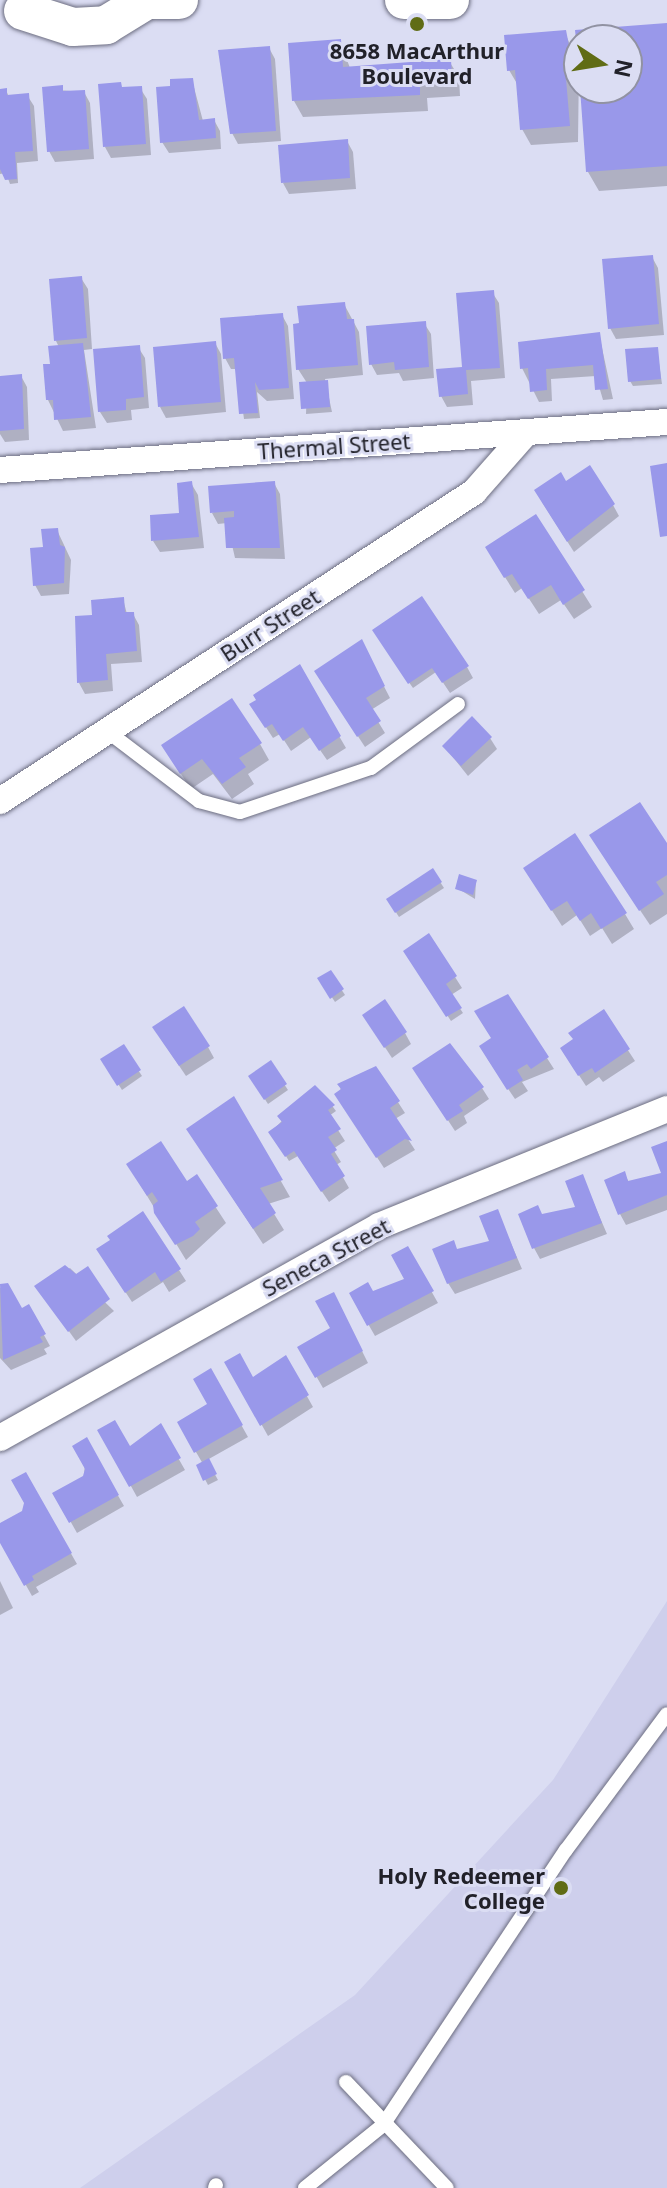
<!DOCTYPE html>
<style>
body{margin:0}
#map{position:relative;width:667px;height:2188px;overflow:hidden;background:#dbddf3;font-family:"Noto Sans",sans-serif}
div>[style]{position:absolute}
.built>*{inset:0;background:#cecfec}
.shadow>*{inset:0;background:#0003}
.building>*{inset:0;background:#9998ea}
.roads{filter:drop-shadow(0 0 2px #6c6d80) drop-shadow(0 0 2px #6c6d80)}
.service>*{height:14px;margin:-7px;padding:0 7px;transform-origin:7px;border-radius:7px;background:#fff}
.minor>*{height:26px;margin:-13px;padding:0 13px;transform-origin:13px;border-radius:13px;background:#fff}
.secondary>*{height:38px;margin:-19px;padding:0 19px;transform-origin:19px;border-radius:19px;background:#fff}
.dots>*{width:22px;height:22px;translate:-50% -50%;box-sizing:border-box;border:4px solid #dbddf3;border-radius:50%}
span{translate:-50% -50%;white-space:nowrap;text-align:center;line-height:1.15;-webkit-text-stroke:6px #dbddf3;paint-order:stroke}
.poi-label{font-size:22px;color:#212129;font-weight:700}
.right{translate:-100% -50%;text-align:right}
.street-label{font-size:22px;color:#212129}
.north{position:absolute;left:563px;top:24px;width:80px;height:80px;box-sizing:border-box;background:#dbddf3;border:2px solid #9192a2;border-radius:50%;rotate:102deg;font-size:22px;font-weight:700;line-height:32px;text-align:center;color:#212129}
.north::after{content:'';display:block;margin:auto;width:28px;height:36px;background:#606c15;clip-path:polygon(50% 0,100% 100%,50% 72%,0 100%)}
</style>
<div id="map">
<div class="built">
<i style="clip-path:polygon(667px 1601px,667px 2188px,80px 2188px,355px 1995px,553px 1780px)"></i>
</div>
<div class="shadow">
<i style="clip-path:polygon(667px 26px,667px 186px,599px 191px,588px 172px,582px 88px,627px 88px,627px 40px,579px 40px,579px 53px,577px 32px)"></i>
<i style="clip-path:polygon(565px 33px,579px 65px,578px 142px,531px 145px,522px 129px,519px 87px,509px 70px)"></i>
<i style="clip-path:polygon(340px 41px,350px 68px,449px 61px,459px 77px,460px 96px,427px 98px,428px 111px,303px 117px,294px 101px)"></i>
<i style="clip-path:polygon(269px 48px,275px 59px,281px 141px,238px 144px,232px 133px)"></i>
<i style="clip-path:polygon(192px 80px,203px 121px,214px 120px,220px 131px,221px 149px,169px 153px,162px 142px,172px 88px)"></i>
<i style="clip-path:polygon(140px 88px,147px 99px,151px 155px,111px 158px,105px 147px)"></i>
<i style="clip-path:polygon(44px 89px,84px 92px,90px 103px,94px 159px,55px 162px,49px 151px)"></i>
<i style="clip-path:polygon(6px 90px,9px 97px,27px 95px,34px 106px,38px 161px,17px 163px,18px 183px,10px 184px,6px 173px,0 174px,0 91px)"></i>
<i style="clip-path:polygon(347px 141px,353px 152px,356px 189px,289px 194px,283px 183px)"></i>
<i style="clip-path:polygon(652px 257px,658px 268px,664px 335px,616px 339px,610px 328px)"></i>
<i style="clip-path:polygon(81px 278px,88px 289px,92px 349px,84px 350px,96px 428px,63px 431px,48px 400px,59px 347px,56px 341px)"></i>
<i style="clip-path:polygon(492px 292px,499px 303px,505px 378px,471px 381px,473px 405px,447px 407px,441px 396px,465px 369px)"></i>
<i style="clip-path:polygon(344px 304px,359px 332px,363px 375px,325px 379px,332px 412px,306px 414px,307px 383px,298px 369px,301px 325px)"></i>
<i style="clip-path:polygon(282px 315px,288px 326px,294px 399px,267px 401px,257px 392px,260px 418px,244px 419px,237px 369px,231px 369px,225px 358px)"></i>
<i style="clip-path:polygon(424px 323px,431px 334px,434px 378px,403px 381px,399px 373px,377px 375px,371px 364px)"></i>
<i style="clip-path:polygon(599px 334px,613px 399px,603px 400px,596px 376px,551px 379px,552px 401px,539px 402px,522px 368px)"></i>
<i style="clip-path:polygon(215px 343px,221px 354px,226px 412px,166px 418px,160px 407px)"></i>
<i style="clip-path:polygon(138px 347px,145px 358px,149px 408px,131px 410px,132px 420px,107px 423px,100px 412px)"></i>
<i style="clip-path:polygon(657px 349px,662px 384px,633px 386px,630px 381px)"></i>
<i style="clip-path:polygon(21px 376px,27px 387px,29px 440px,5px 442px,0 434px,0 378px)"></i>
<i style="clip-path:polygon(191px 483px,198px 495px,204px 548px,160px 552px,153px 541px,181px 514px)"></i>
<i style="clip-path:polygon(274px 483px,280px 494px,285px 559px,235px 558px,227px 523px,218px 524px,212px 513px)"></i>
<i style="clip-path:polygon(566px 483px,613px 505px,619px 516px,574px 552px,542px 502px)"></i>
<i style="clip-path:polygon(535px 516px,592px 607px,574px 619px,561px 600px,539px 614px,522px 588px,515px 593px,496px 563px)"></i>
<i style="clip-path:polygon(57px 530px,71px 560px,69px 594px,41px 596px,35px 585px,45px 549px)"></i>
<i style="clip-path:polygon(123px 599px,127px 614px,133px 614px,139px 625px,142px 662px,111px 664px,113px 691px,85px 694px,79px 683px,96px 616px)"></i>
<i style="clip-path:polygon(361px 642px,390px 698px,371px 710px,385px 733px,365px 747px,323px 683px)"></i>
<i style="clip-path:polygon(396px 664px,467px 667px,473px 678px,450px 693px,436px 672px,413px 688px)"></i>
<i style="clip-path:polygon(299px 667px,346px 748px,327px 760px,311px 737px,291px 751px,280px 734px,273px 738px,258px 715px)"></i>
<i style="clip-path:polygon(490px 738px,497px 749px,468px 776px,444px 746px)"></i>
<i style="clip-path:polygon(260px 744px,269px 760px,248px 774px,254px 784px,232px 799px,213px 774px,191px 789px,173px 762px)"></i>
<i style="clip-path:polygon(667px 847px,667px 914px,650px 925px,601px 852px)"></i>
<i style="clip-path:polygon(433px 871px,444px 888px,399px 917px,388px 900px)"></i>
<i style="clip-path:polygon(476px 881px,475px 899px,457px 888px)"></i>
<i style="clip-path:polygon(535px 884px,625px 914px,634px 929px,612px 944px,602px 928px,590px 936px,577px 915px,562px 926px)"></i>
<i style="clip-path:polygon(429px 936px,462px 988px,451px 995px,463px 1013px,451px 1021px,412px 962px)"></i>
<i style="clip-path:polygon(330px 972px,345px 995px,335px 1002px,320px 979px)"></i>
<i style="clip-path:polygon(508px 997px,554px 1069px,522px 1082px,528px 1091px,515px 1099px,487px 1058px,494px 1039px,476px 1012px)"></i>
<i style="clip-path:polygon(603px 1012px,635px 1061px,603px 1082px,599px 1077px,586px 1086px,569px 1060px,575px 1040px)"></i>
<i style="clip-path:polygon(371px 1026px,405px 1033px,411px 1044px,392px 1058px)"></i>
<i style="clip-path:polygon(161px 1039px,208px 1047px,214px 1058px,186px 1076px)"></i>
<i style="clip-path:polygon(123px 1047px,142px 1076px,122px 1090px,103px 1060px)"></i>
<i style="clip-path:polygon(270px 1063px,288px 1090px,268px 1104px,250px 1076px)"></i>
<i style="clip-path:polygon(376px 1068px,405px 1113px,395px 1119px,415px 1150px,384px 1168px,343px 1105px,340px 1085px)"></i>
<i style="clip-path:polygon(421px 1079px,482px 1088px,489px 1099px,464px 1116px,467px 1123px,455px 1131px)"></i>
<i style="clip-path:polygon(314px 1088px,333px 1107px,336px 1111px,329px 1116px,345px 1141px,333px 1149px,341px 1162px,336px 1165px,349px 1188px,329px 1202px,298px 1156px,289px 1161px,271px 1132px)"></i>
<i style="clip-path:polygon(234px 1099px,290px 1197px,268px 1204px,284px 1230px,263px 1244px,198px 1145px)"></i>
<i style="clip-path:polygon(667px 1143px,667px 1210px,626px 1225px,620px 1214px,624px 1174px,629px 1182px,664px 1174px)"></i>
<i style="clip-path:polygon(582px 1176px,607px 1234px,540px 1259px,534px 1248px,543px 1216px,577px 1208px)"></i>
<i style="clip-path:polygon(196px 1177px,226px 1223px,186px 1260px,138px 1181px,187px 1184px)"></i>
<i style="clip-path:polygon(497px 1211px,522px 1269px,455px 1294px,448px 1283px,458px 1251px,492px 1243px)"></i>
<i style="clip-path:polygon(407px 1248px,438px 1303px,375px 1336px,351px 1294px,372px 1293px,407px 1280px)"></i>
<i style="clip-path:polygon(105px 1261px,179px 1270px,186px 1281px,169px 1292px,163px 1282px,132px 1302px)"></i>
<i style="clip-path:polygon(70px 1268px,114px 1311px,76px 1341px,37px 1287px)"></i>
<i style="clip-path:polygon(7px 1286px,21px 1311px,28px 1306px,50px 1346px,44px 1349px,47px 1354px,11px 1370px,0 1358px,0 1288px)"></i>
<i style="clip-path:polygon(339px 1305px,368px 1363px,323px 1388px,300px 1348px,333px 1329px)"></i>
<i style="clip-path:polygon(285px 1357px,313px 1407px,268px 1436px,227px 1363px,253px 1380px)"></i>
<i style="clip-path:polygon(211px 1371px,248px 1437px,207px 1460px,218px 1480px,208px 1485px,198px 1466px,203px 1464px,179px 1423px,210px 1405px)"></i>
<i style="clip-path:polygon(160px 1426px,185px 1470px,137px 1497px,100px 1430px,129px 1449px)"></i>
<i style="clip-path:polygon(86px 1440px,124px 1506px,77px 1533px,55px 1494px,84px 1478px)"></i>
<i style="clip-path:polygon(26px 1475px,77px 1564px,36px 1587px,39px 1592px,32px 1596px,0 1539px,0 1525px,24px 1512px)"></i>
<i style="clip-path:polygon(0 1581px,13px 1608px,0 1615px)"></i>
</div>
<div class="building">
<i style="clip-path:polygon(667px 23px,667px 166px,586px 172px,580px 88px,627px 88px,627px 40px,579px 40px,577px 49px,575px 30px)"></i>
<i style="clip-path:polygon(566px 30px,572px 61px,565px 67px,570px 126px,520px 130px,515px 70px,507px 71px,504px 35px)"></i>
<i style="clip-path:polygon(341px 39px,343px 67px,451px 59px,452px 80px,420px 83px,420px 95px,292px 101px,288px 43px)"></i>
<i style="clip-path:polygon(270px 46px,276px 131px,230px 134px,218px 50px)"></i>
<i style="clip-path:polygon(193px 78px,199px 120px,215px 118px,216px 138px,160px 143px,156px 87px,170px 86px,170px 79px)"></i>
<i style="clip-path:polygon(121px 82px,122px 87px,142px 86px,146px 144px,103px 147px,98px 84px)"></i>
<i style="clip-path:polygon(63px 85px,63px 91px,85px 90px,89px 149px,47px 152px,42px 87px)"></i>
<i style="clip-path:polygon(7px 88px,7px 95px,29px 93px,33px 151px,15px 152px,17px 179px,5px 180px,0 169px,0 89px)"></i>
<i style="clip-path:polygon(348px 139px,350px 178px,281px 183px,278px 145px)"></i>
<i style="clip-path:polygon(653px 255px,659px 324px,608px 329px,602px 259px)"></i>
<i style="clip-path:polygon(82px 276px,87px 338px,54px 341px,49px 279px)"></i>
<i style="clip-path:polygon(494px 290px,500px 368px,466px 370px,468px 394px,439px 397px,436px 369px,462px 367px,456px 293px)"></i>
<i style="clip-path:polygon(345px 302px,347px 319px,354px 319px,358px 365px,296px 370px,293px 324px,299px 323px,297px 306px)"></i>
<i style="clip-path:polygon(283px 313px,289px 388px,259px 390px,255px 382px,258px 413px,239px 414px,234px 358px,223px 359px,220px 318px)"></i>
<i style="clip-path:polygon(426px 321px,429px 367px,395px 370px,394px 362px,369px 365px,366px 326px)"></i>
<i style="clip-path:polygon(600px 332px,608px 389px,595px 390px,593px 365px,546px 369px,547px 390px,530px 392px,528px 368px,520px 369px,518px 342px)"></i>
<i style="clip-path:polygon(216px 341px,221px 402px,158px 407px,153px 347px)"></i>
<i style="clip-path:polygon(83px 343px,91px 417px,54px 420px,53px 400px,46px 400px,43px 364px,50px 364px,48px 346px)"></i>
<i style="clip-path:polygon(140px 345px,144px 397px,126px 399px,126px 410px,98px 412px,93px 349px)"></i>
<i style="clip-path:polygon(658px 347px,661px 379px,628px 382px,625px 349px)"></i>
<i style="clip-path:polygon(22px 374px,24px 429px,0 431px,0 376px)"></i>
<i style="clip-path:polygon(328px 380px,330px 407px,301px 409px,299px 382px)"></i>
<i style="clip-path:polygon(667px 463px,667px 536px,660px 537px,650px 466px)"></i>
<i style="clip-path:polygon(590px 465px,615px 504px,567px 542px,534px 490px,561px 472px,566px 481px)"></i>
<i style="clip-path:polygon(192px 481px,199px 537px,151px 541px,150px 515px,179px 513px,177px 483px)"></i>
<i style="clip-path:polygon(275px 481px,280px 548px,226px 548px,224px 518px,234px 517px,234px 511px,210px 513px,208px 486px)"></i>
<i style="clip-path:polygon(536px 514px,585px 590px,563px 605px,551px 585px,528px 599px,512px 574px,504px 578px,485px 547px)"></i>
<i style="clip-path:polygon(58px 528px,60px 545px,65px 547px,64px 583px,33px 586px,30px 548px,43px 547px,41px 529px)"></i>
<i style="clip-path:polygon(422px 596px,469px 666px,442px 683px,432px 668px,408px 684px,372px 630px)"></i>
<i style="clip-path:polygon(124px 597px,125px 612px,134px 612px,137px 651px,106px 654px,108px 680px,77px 683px,75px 616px,92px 615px,91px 600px)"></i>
<i style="clip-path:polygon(362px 639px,385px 686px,366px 698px,381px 721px,357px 737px,314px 671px)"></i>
<i style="clip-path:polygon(300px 664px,341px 736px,319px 751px,303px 727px,283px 741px,272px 724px,265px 728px,249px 704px,256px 700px,253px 695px)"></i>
<i style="clip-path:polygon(232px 698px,262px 743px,239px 758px,246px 767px,222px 784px,202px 759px,180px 774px,161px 745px)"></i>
<i style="clip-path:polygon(472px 716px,492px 737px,461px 766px,442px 746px)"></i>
<i style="clip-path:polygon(640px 802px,667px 843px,667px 875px,656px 882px,664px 894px,639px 911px,589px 835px)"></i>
<i style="clip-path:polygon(575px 833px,627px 913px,601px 929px,591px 913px,580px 921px,567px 901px,551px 911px,523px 868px)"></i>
<i style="clip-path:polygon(433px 868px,442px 882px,395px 913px,386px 899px)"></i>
<i style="clip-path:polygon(459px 874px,477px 880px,473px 895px,455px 889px)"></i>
<i style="clip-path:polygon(429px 933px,457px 976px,446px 984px,462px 1008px,446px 1017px,403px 951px)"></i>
<i style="clip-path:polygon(331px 970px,344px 989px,330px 999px,317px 978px)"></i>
<i style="clip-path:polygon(508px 994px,549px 1057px,531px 1069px,527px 1064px,517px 1070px,523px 1080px,507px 1090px,479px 1046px,491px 1038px,474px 1011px)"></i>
<i style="clip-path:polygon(385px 999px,407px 1032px,384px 1048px,362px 1015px)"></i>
<i style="clip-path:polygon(184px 1006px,210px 1046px,179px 1066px,152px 1027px)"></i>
<i style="clip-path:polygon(604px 1009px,630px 1049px,595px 1073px,592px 1068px,578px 1076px,560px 1048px,573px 1039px,568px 1033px)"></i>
<i style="clip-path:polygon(450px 1043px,484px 1087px,459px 1105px,463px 1111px,447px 1121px,412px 1068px)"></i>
<i style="clip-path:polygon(124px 1044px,141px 1070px,117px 1086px,100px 1059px)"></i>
<i style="clip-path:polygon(271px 1060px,287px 1084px,264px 1100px,248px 1076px)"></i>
<i style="clip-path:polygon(376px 1066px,400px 1101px,390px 1108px,412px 1141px,405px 1139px,376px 1158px,334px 1094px,341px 1089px,337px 1084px)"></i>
<i style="clip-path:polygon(315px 1085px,335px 1105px,328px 1110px,341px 1129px,328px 1137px,337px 1150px,331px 1154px,345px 1176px,321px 1192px,294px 1151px,285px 1157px,268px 1132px,282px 1122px,277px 1116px)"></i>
<i style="clip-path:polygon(234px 1096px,283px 1180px,260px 1188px,276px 1213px,253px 1229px,186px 1129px)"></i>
<i style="clip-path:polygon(161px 1141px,187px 1181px,197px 1174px,218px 1206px,195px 1222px,200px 1229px,193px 1236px,175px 1245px,154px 1213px,153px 1205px,158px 1201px,152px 1192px,147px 1196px,126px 1164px)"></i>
<i style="clip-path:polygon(667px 1141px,667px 1195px,618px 1215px,604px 1180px,625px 1171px,628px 1181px,661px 1173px,651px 1147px)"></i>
<i style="clip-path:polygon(583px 1174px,602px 1223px,532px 1249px,518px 1214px,538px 1205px,542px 1214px,575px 1207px,565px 1181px)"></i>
<i style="clip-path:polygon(498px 1209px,517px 1258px,447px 1284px,432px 1249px,454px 1240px,457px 1249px,489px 1241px,479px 1216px)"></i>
<i style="clip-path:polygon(143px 1211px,181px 1269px,161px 1282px,155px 1272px,125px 1293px,96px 1249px,110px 1240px,107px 1236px)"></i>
<i style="clip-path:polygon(408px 1246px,434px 1291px,367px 1326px,349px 1293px,368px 1282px,373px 1291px,404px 1279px,391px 1255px)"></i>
<i style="clip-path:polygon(65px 1265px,76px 1274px,88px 1266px,110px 1299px,68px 1332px,34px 1286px)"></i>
<i style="clip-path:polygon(8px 1283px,22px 1308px,29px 1304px,46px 1334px,40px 1337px,43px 1342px,3px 1360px,0 1284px)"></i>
<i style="clip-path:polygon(334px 1292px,363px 1351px,315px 1378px,297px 1347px,330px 1328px,315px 1301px)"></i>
<i style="clip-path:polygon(240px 1353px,253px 1377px,286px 1355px,309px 1395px,260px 1426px,224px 1362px)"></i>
<i style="clip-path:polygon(211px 1368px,243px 1425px,194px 1453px,177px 1422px,207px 1404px,193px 1379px)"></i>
<i style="clip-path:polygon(115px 1420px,130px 1446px,161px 1423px,181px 1458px,129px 1487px,97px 1430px)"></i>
<i style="clip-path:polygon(87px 1437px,119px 1495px,69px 1523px,52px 1493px,83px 1476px,85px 1469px,72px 1446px)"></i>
<i style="clip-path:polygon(209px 1458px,217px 1474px,203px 1481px,196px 1465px)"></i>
<i style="clip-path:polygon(26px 1472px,72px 1553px,32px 1576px,34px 1580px,24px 1586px,0 1543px,0 1523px,22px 1511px,24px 1503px,11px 1480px)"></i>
</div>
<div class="roads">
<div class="service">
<i style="left:107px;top:731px;width:116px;rotate:37.3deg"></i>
<i style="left:199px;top:801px;width:42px;rotate:15deg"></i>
<i style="left:240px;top:812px;width:138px;rotate:-18.6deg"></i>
<i style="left:371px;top:768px;width:108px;rotate:-36.3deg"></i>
<i style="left:346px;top:2082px;width:146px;rotate:46.4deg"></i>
<i style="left:215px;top:2188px;width:3px;rotate:-72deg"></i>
<i style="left:305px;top:2188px;width:100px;rotate:-38.9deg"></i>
<i style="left:383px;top:2125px;width:330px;rotate:-56.4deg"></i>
<i style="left:566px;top:1850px;width:169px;rotate:-53.4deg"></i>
</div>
<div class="minor">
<i style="left:0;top:470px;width:669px;rotate:-4.12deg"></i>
<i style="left:0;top:801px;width:566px;rotate:-33.1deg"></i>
<i style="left:474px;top:492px;width:79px;rotate:-48.6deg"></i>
<i style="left:0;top:1438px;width:434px;rotate:-29.2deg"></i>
<i style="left:379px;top:1226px;width:311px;rotate:-22.1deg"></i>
</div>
<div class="secondary">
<i style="left:136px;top:0;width:43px"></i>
<i style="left:404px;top:0;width:46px"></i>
<i style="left:23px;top:11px;width:52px;rotate:17.7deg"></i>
<i style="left:73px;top:27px;width:33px;rotate:-3deg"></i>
<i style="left:106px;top:25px;width:42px;rotate:-31.4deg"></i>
</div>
</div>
<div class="dots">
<i style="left:417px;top:24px;background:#606c15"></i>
<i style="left:561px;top:1888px;background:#606c15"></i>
</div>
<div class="poi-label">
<span style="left:417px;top:63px">8658 MacArthur<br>Boulevard</span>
<span class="right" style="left:545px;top:1888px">Holy Redeemer<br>College</span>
</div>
<div class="street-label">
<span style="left:334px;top:446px;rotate:-4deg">Thermal Street</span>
<span style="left:270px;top:625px;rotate:-33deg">Burr Street</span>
<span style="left:326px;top:1257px;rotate:-28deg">Seneca Street</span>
</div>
<div class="north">N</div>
</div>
